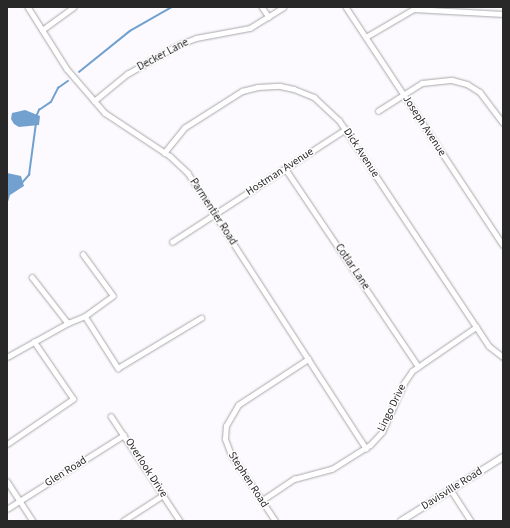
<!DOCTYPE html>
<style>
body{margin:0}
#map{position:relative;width:510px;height:528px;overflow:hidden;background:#fcfafe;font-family:"Source Sans 3",sans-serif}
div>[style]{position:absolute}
.water>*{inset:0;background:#72a1cf}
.stream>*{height:1.5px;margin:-0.75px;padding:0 0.75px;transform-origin:0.75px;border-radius:0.75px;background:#72a1cf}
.roads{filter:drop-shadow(0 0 1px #a9a7aa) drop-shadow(0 0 1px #a9a7aa)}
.minor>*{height:4.5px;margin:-2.25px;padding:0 2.25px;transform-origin:2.25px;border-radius:2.25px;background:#fff}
.tertiary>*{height:5.5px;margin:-2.75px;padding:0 2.75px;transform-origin:2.75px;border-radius:2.75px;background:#fff}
span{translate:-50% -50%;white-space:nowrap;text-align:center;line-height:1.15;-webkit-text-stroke:3px #fff;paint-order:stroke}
.street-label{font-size:11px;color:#282829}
.frame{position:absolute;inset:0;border:8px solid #282829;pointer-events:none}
</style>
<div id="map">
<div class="water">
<i style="clip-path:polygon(25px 110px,40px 116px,39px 125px,19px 127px,14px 124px,11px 119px,12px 113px)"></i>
<i style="clip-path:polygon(7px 173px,21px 176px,24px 186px,10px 195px,7px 205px)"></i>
</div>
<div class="stream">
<i style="left:79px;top:72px;width:65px;rotate:-38.8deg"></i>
<i style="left:130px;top:31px;width:48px;rotate:-29.7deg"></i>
<i style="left:36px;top:117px;width:8px;rotate:-67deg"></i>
<i style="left:39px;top:110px;width:14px;rotate:-34deg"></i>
<i style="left:51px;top:102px;width:16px;rotate:-63deg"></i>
<i style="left:58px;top:88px;width:12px;rotate:-35deg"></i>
<i style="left:22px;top:183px;width:11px;rotate:-49deg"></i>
<i style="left:29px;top:175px;width:52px;rotate:-82.3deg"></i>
</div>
<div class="roads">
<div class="minor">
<i style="left:28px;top:7px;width:73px;rotate:57.8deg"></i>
<i style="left:67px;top:69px;width:58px;rotate:49.2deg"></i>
<i style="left:105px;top:113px;width:78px;rotate:33.5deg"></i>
<i style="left:170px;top:156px;width:25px;rotate:43deg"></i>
<i style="left:188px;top:173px;width:328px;rotate:57.1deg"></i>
<i style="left:262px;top:7px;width:12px;rotate:55deg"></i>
<i style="left:346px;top:7px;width:285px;rotate:56.6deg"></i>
<i style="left:42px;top:30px;width:39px;rotate:-36deg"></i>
<i style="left:366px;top:37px;width:56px;rotate:-30.3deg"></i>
<i style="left:414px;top:9px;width:89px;rotate:3.2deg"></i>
<i style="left:94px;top:101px;width:43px;rotate:-39.3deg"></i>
<i style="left:127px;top:74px;width:59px;rotate:-29.6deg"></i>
<i style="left:178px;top:45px;width:19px;rotate:-21deg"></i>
<i style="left:196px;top:38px;width:55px;rotate:-10.5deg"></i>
<i style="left:250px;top:28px;width:39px;rotate:-32deg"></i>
<i style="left:378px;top:111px;width:52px;rotate:-32.5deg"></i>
<i style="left:422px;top:83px;width:30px;rotate:-6deg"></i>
<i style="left:452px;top:80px;width:16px;rotate:15deg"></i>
<i style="left:467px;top:84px;width:15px;rotate:32deg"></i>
<i style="left:480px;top:92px;width:38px;rotate:53deg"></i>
<i style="left:164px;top:153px;width:32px;rotate:-51deg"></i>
<i style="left:184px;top:128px;width:69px;rotate:-32.5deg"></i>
<i style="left:242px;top:91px;width:16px;rotate:-14deg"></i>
<i style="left:258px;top:87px;width:22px;rotate:-3deg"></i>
<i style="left:280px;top:86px;width:14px;rotate:12deg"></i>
<i style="left:294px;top:89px;width:22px;rotate:22deg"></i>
<i style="left:314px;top:97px;width:34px;rotate:43deg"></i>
<i style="left:339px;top:120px;width:271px;rotate:56.4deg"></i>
<i style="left:489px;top:346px;width:18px;rotate:38deg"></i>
<i style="left:285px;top:168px;width:239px;rotate:56.1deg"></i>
<i style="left:172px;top:242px;width:207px;rotate:-33deg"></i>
<i style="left:32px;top:277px;width:58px;rotate:52deg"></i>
<i style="left:85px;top:316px;width:62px;rotate:57.6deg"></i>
<i style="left:118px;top:368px;width:97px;rotate:-31.1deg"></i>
<i style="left:7px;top:357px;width:70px;rotate:-29.1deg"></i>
<i style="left:68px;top:323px;width:18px;rotate:-22deg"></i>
<i style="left:85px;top:316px;width:34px;rotate:-36deg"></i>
<i style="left:113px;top:296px;width:51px;rotate:-126.2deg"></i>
<i style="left:111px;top:416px;width:126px;rotate:56.7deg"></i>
<i style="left:7px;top:444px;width:80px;rotate:-34.3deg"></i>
<i style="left:73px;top:399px;width:69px;rotate:-124.4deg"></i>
<i style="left:7px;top:481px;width:48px;rotate:57deg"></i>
<i style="left:451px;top:490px;width:37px;rotate:57deg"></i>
<i style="left:261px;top:501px;width:40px;rotate:-34deg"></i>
<i style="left:294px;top:479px;width:39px;rotate:-15deg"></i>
<i style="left:332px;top:469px;width:45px;rotate:-32.3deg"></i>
<i style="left:370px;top:445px;width:18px;rotate:-47deg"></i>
<i style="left:382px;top:432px;width:54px;rotate:-65.8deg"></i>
<i style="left:404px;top:383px;width:14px;rotate:-56deg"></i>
<i style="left:412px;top:371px;width:78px;rotate:-34.5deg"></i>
<i style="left:7px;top:509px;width:138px;rotate:-32.3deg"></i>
<i style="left:123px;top:521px;width:48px;rotate:-33deg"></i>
<i style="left:275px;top:521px;width:79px;rotate:-123.7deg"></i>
<i style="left:231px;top:455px;width:17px;rotate:-111deg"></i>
<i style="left:225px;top:439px;width:13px;rotate:-86deg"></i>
<i style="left:226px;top:426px;width:24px;rotate:-60deg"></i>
<i style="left:238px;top:405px;width:84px;rotate:-33.3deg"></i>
</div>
<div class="tertiary">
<i style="left:401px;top:521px;width:120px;rotate:-32.1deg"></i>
</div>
</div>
<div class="street-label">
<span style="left:163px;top:55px;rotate:-28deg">Decker Lane</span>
<span style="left:424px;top:126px;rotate:57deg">Joseph Avenue</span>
<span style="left:361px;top:153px;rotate:57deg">Dick Avenue</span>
<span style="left:280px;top:172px;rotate:-33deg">Hostman Avenue</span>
<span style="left:213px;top:212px;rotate:57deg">Parmentier Road</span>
<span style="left:352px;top:267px;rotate:56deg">Cotlar Lane</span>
<span style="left:392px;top:408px;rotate:-64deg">Lingo Drive</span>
<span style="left:146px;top:468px;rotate:57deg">Overlook Drive</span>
<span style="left:66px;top:472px;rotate:-32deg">Glen Road</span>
<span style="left:248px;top:480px;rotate:57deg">Stephen Road</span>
<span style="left:452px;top:489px;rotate:-32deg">Davisville Road</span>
</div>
<div class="frame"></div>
</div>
